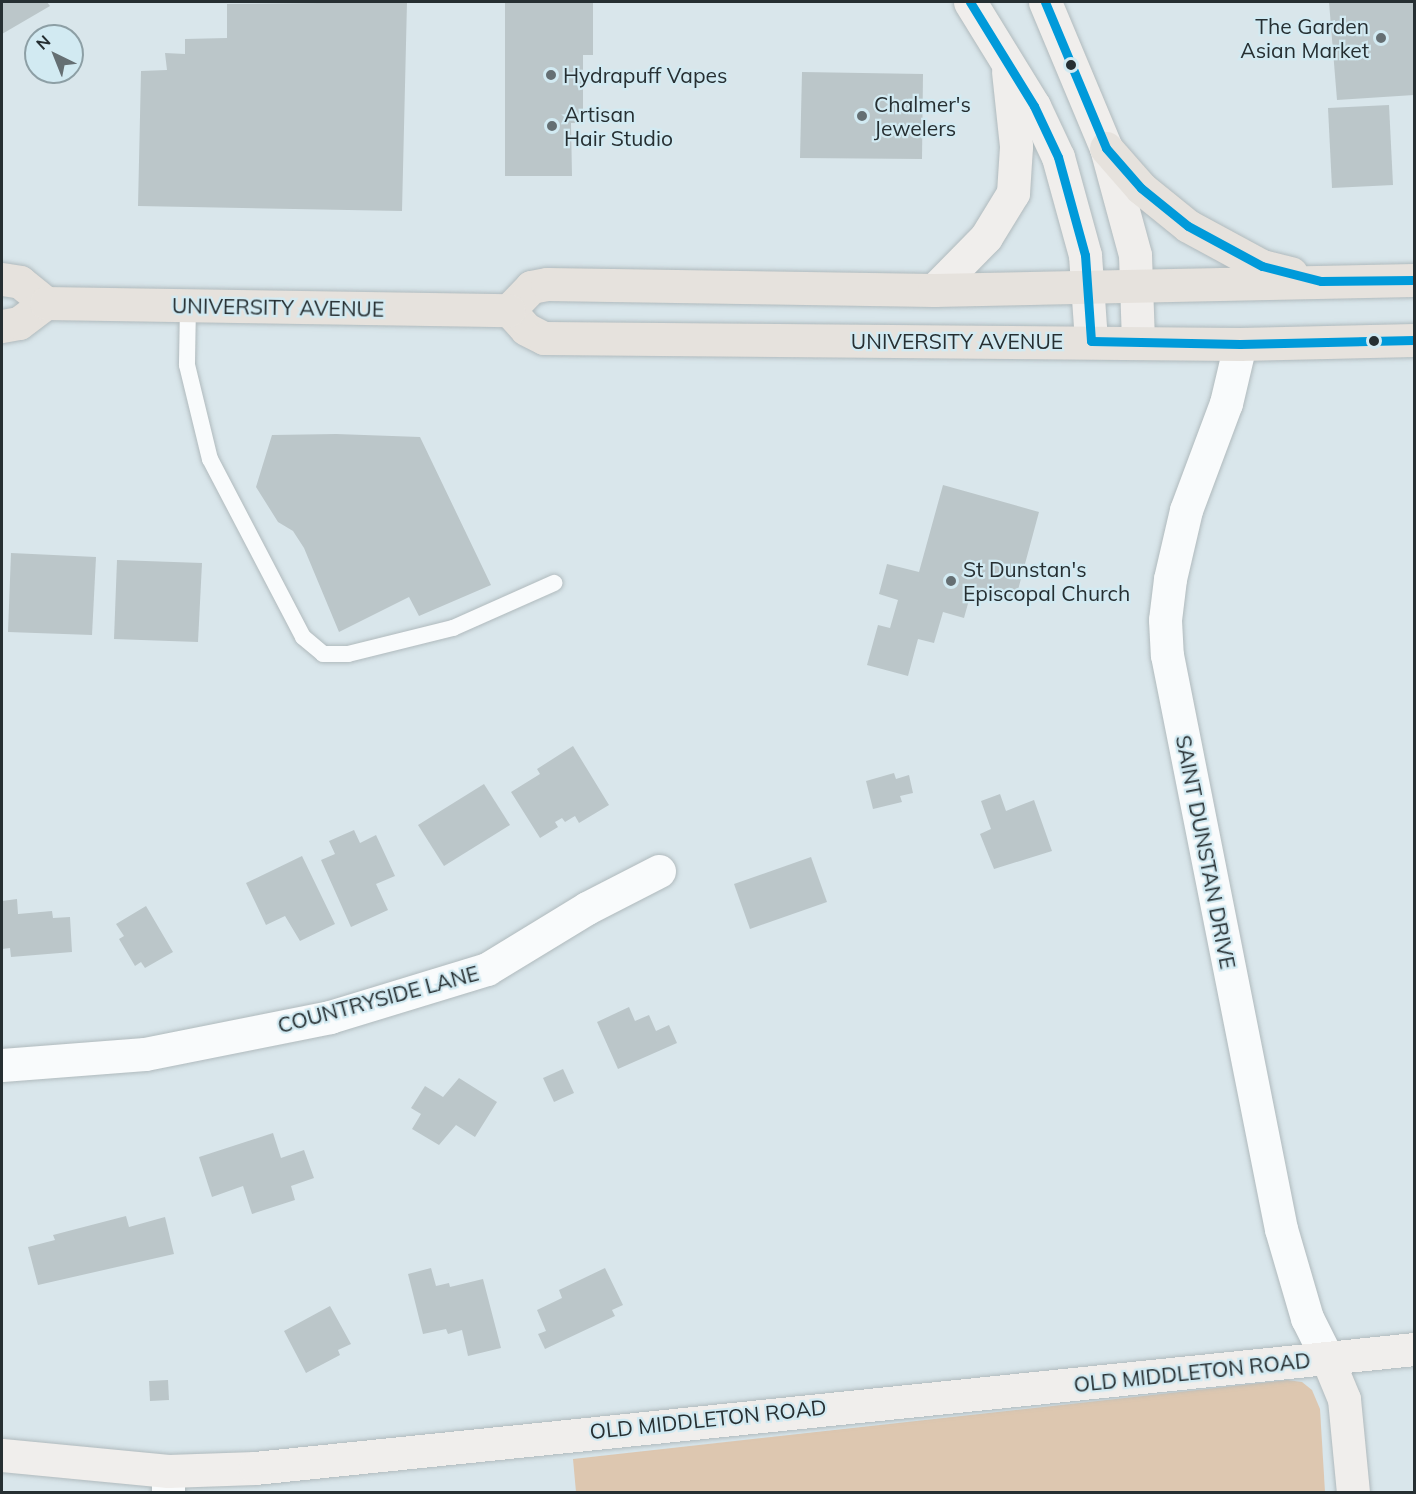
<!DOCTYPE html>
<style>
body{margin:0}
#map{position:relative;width:1416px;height:1494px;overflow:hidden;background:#d9e6eb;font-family:Mulish,sans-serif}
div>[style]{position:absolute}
.green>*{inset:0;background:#ddc7b0}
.building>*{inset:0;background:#bbc6c9}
.roads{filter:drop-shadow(0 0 2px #b0babd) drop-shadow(0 0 2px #b0babd)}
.lane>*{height:16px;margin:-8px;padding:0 8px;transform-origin:8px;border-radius:8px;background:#f9fbfc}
.street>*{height:33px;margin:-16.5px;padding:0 16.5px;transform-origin:16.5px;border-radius:16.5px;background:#f9fbfc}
.secondary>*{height:33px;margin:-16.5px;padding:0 16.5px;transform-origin:16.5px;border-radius:16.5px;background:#f0eeec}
.primary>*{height:33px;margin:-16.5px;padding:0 16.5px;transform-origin:16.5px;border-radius:16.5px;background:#e6e2dd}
.bus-1>*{height:9px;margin:-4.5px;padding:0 4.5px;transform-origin:4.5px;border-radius:4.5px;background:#009ada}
.dots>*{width:16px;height:16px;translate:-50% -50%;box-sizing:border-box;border:3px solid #d2eaf2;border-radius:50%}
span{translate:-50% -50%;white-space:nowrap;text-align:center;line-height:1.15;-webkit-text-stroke:4.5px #d2eaf2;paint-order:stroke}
.poi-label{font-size:21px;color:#262f32}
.right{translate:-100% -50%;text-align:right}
.left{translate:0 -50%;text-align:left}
.street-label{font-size:21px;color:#262f32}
.frame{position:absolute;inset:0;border:3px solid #262f32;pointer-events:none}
.north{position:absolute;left:24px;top:24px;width:60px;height:60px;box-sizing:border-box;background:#d2eaf2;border:2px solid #8d9fa5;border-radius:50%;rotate:317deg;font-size:16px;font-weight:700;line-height:24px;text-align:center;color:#262f32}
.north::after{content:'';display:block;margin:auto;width:21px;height:27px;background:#656f73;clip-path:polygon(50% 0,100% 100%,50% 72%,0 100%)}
</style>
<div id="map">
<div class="green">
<i style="clip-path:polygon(1287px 1380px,1302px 1382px,1312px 1390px,1320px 1409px,1325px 1492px,576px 1492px,573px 1459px)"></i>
</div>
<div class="building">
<i style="clip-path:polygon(2px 2px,47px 2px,50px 6px,2px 34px)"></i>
<i style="clip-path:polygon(407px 2px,402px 211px,138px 206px,141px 71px,167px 70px,165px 53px,185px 54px,185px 39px,227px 38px,227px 4px)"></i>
<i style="clip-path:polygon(505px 2px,593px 2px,593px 55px,583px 55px,583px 123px,571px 123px,572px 176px,505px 176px)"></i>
<i style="clip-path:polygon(1329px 2px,1414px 2px,1414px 95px,1337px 100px)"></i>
<i style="clip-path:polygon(802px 72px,923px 74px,922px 159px,800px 158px)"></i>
<i style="clip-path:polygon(1389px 105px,1393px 185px,1332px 188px,1328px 108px)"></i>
<i style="clip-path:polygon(336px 434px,420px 437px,491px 585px,419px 616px,409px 597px,339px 632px,304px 548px,293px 531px,278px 522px,256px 487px,272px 435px)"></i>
<i style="clip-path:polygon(943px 485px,1039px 512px,1015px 601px,972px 589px,964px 618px,943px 612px,934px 643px,918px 639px,908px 676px,867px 665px,878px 625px,890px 628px,898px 600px,879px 594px,887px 564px,919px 572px)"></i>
<i style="clip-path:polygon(11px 553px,96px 557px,92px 635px,8px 632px)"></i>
<i style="clip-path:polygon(117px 560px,202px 563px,198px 642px,114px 639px)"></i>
<i style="clip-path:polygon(573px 746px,609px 805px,579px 823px,575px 816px,565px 822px,562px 818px,555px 822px,558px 827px,540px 838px,511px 792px,540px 774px,537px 769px)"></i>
<i style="clip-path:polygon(894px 773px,896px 779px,909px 775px,913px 793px,900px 796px,902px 802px,873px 809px,866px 781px)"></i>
<i style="clip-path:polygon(484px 784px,510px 825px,444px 866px,418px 825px)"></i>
<i style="clip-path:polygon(1000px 794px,1006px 811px,1034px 800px,1052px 851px,994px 869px,980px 834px,991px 829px,981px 801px)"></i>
<i style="clip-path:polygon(354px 830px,360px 843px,376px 835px,395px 876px,376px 884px,388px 910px,351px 927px,321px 860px,335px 854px,329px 841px)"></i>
<i style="clip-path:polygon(302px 856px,335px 924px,300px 941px,285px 916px,266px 925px,246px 883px)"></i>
<i style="clip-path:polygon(811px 857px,827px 902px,750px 929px,734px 884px)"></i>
<i style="clip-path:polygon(17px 899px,18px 914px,52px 911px,53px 918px,70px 917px,72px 952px,11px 957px,10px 948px,2px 949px,2px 901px)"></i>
<i style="clip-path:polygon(146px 906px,173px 952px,145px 968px,141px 962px,135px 966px,119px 939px,124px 936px,116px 924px)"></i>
<i style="clip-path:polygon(629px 1007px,635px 1021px,649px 1015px,656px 1031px,669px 1025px,677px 1043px,618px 1069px,597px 1022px)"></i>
<i style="clip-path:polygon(563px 1069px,574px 1093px,554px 1102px,543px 1078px)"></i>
<i style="clip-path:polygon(459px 1078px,497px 1102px,475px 1137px,456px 1125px,439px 1145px,412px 1129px,421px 1114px,411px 1108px,425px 1086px,443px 1097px)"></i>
<i style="clip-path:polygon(273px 1133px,281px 1158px,304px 1150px,314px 1178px,291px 1186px,295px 1200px,252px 1214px,243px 1186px,212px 1197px,199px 1157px)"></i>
<i style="clip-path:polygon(126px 1216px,129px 1227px,165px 1217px,174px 1254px,38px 1285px,28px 1247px,55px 1240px,53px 1235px)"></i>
<i style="clip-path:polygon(431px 1268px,436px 1286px,449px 1283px,450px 1287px,483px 1279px,501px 1348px,468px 1356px,462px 1330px,448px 1334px,446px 1329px,423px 1334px,408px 1274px)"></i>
<i style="clip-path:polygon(605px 1268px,623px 1305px,612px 1310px,615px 1316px,545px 1349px,538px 1334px,546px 1331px,537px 1310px,562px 1298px,559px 1290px)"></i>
<i style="clip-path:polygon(330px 1306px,351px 1344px,338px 1350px,340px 1355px,306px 1373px,284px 1331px)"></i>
<i style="clip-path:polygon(168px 1380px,169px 1400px,150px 1401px,149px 1381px)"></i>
</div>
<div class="roads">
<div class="lane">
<i style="left:188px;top:305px;width:60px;rotate:91deg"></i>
<i style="left:187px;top:365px;width:97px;rotate:76.3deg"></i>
<i style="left:210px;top:459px;width:201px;rotate:62.4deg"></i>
<i style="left:303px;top:637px;width:26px;rotate:40deg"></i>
<i style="left:323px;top:654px;width:25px"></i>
<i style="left:348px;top:654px;width:108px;rotate:-13.9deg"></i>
<i style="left:453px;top:628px;width:111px;rotate:-24deg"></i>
</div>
<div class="street">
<i style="left:1240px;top:344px;width:61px;rotate:103.3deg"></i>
<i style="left:1226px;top:403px;width:114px;rotate:110.5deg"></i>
<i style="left:1186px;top:510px;width:71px;rotate:103.1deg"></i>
<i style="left:1170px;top:579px;width:41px;rotate:97deg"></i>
<i style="left:1165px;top:620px;width:35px;rotate:87deg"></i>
<i style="left:1167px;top:655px;width:585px;rotate:78.77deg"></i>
<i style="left:1281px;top:1229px;width:93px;rotate:73.7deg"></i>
<i style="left:1307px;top:1318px;width:45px;rotate:63.4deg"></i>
<i style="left:2px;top:1065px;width:143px;rotate:-4.4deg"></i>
<i style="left:145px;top:1054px;width:189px;rotate:-11.3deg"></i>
<i style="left:330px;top:1017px;width:164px;rotate:-17deg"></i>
<i style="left:487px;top:969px;width:117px;rotate:-31.4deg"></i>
<i style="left:587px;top:908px;width:81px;rotate:-27.2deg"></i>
<i style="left:168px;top:1492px;width:21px;rotate:-90deg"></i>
</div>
<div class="secondary">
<i style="left:970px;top:2px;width:122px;rotate:58.4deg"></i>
<i style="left:1034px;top:106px;width:56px;rotate:64.8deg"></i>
<i style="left:1058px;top:157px;width:102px;rotate:74.6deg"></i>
<i style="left:1085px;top:255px;width:86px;rotate:86deg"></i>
<i style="left:1045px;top:2px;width:158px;rotate:67.3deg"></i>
<i style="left:1106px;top:148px;width:111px;rotate:74.8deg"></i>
<i style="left:1135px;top:255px;width:86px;rotate:88deg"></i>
<i style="left:934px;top:290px;width:74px;rotate:-45.5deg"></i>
<i style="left:986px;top:237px;width:52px;rotate:-58.5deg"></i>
<i style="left:1013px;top:193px;width:47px;rotate:-86.3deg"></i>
<i style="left:1016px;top:146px;width:75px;rotate:-96.1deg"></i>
<i style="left:1327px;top:1358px;width:44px;rotate:67.5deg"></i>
<i style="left:1344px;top:1399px;width:93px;rotate:84.5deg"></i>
<i style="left:2px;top:1455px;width:167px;rotate:5.5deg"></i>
<i style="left:168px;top:1471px;width:87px;rotate:-2deg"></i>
<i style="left:255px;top:1468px;width:1165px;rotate:-5.86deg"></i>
</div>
<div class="primary">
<i style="left:1106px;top:148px;width:53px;rotate:48.8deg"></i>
<i style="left:1141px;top:188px;width:60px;rotate:39deg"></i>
<i style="left:1188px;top:226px;width:84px;rotate:28.4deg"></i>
<i style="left:1262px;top:266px;width:30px;rotate:14deg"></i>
<i style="left:2px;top:279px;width:18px;rotate:9deg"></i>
<i style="left:20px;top:282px;width:33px;rotate:39deg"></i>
<i style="left:509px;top:310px;width:25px;rotate:48deg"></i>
<i style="left:526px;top:329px;width:20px;rotate:27deg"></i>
<i style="left:544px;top:338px;width:696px;rotate:0.49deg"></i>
<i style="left:1240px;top:344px;width:174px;rotate:-1.3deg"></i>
<i style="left:509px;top:310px;width:32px;rotate:-46deg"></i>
<i style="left:531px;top:287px;width:16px;rotate:-11deg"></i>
<i style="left:547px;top:284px;width:387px;rotate:0.9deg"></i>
<i style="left:934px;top:290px;width:480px;rotate:-1.2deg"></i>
<i style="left:2px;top:326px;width:17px;rotate:-10deg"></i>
<i style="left:19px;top:323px;width:34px;rotate:-37deg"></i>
<i style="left:46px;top:303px;width:463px;rotate:0.9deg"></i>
</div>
</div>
<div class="bus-1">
<i style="left:970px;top:2px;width:122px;rotate:58.4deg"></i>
<i style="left:1034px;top:106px;width:56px;rotate:64.8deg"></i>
<i style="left:1058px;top:157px;width:102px;rotate:74.6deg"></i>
<i style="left:1085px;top:255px;width:86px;rotate:86deg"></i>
<i style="left:1091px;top:341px;width:149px;rotate:1.2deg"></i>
<i style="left:1240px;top:344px;width:174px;rotate:-1.3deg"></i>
<i style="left:1045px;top:2px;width:158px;rotate:67.3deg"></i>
<i style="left:1106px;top:148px;width:53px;rotate:48.8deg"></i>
<i style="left:1141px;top:188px;width:60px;rotate:39deg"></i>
<i style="left:1188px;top:226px;width:84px;rotate:28.4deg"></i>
<i style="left:1262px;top:266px;width:61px;rotate:14.3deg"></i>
<i style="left:1321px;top:281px;width:93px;rotate:-0.6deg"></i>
</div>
<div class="dots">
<i style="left:1381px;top:38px;background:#656f73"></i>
<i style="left:1071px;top:65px;background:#262f32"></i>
<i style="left:551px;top:75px;background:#656f73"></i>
<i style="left:862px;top:116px;background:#656f73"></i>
<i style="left:552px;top:126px;background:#656f73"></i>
<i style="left:1374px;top:341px;background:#262f32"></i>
<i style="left:951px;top:581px;background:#656f73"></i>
</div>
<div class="poi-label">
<span class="right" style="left:1369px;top:38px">The Garden<br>Asian Market</span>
<span class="left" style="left:563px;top:75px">Hydrapuff Vapes</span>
<span class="left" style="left:874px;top:116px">Chalmer's<br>Jewelers</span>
<span class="left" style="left:564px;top:126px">Artisan<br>Hair Studio</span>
<span class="left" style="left:963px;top:581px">St Dunstan's<br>Episcopal Church</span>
</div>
<div class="street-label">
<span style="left:278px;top:307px;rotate:1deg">UNIVERSITY AVENUE</span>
<span style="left:957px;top:341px">UNIVERSITY AVENUE</span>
<span style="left:1206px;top:852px;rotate:79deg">SAINT DUNSTAN DRIVE</span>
<span style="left:378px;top:999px;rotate:-15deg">COUNTRYSIDE LANE</span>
<span style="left:1192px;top:1372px;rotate:-6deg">OLD MIDDLETON ROAD</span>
<span style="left:708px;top:1419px;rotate:-6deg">OLD MIDDLETON ROAD</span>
</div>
<div class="frame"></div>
<div class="north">N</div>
</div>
